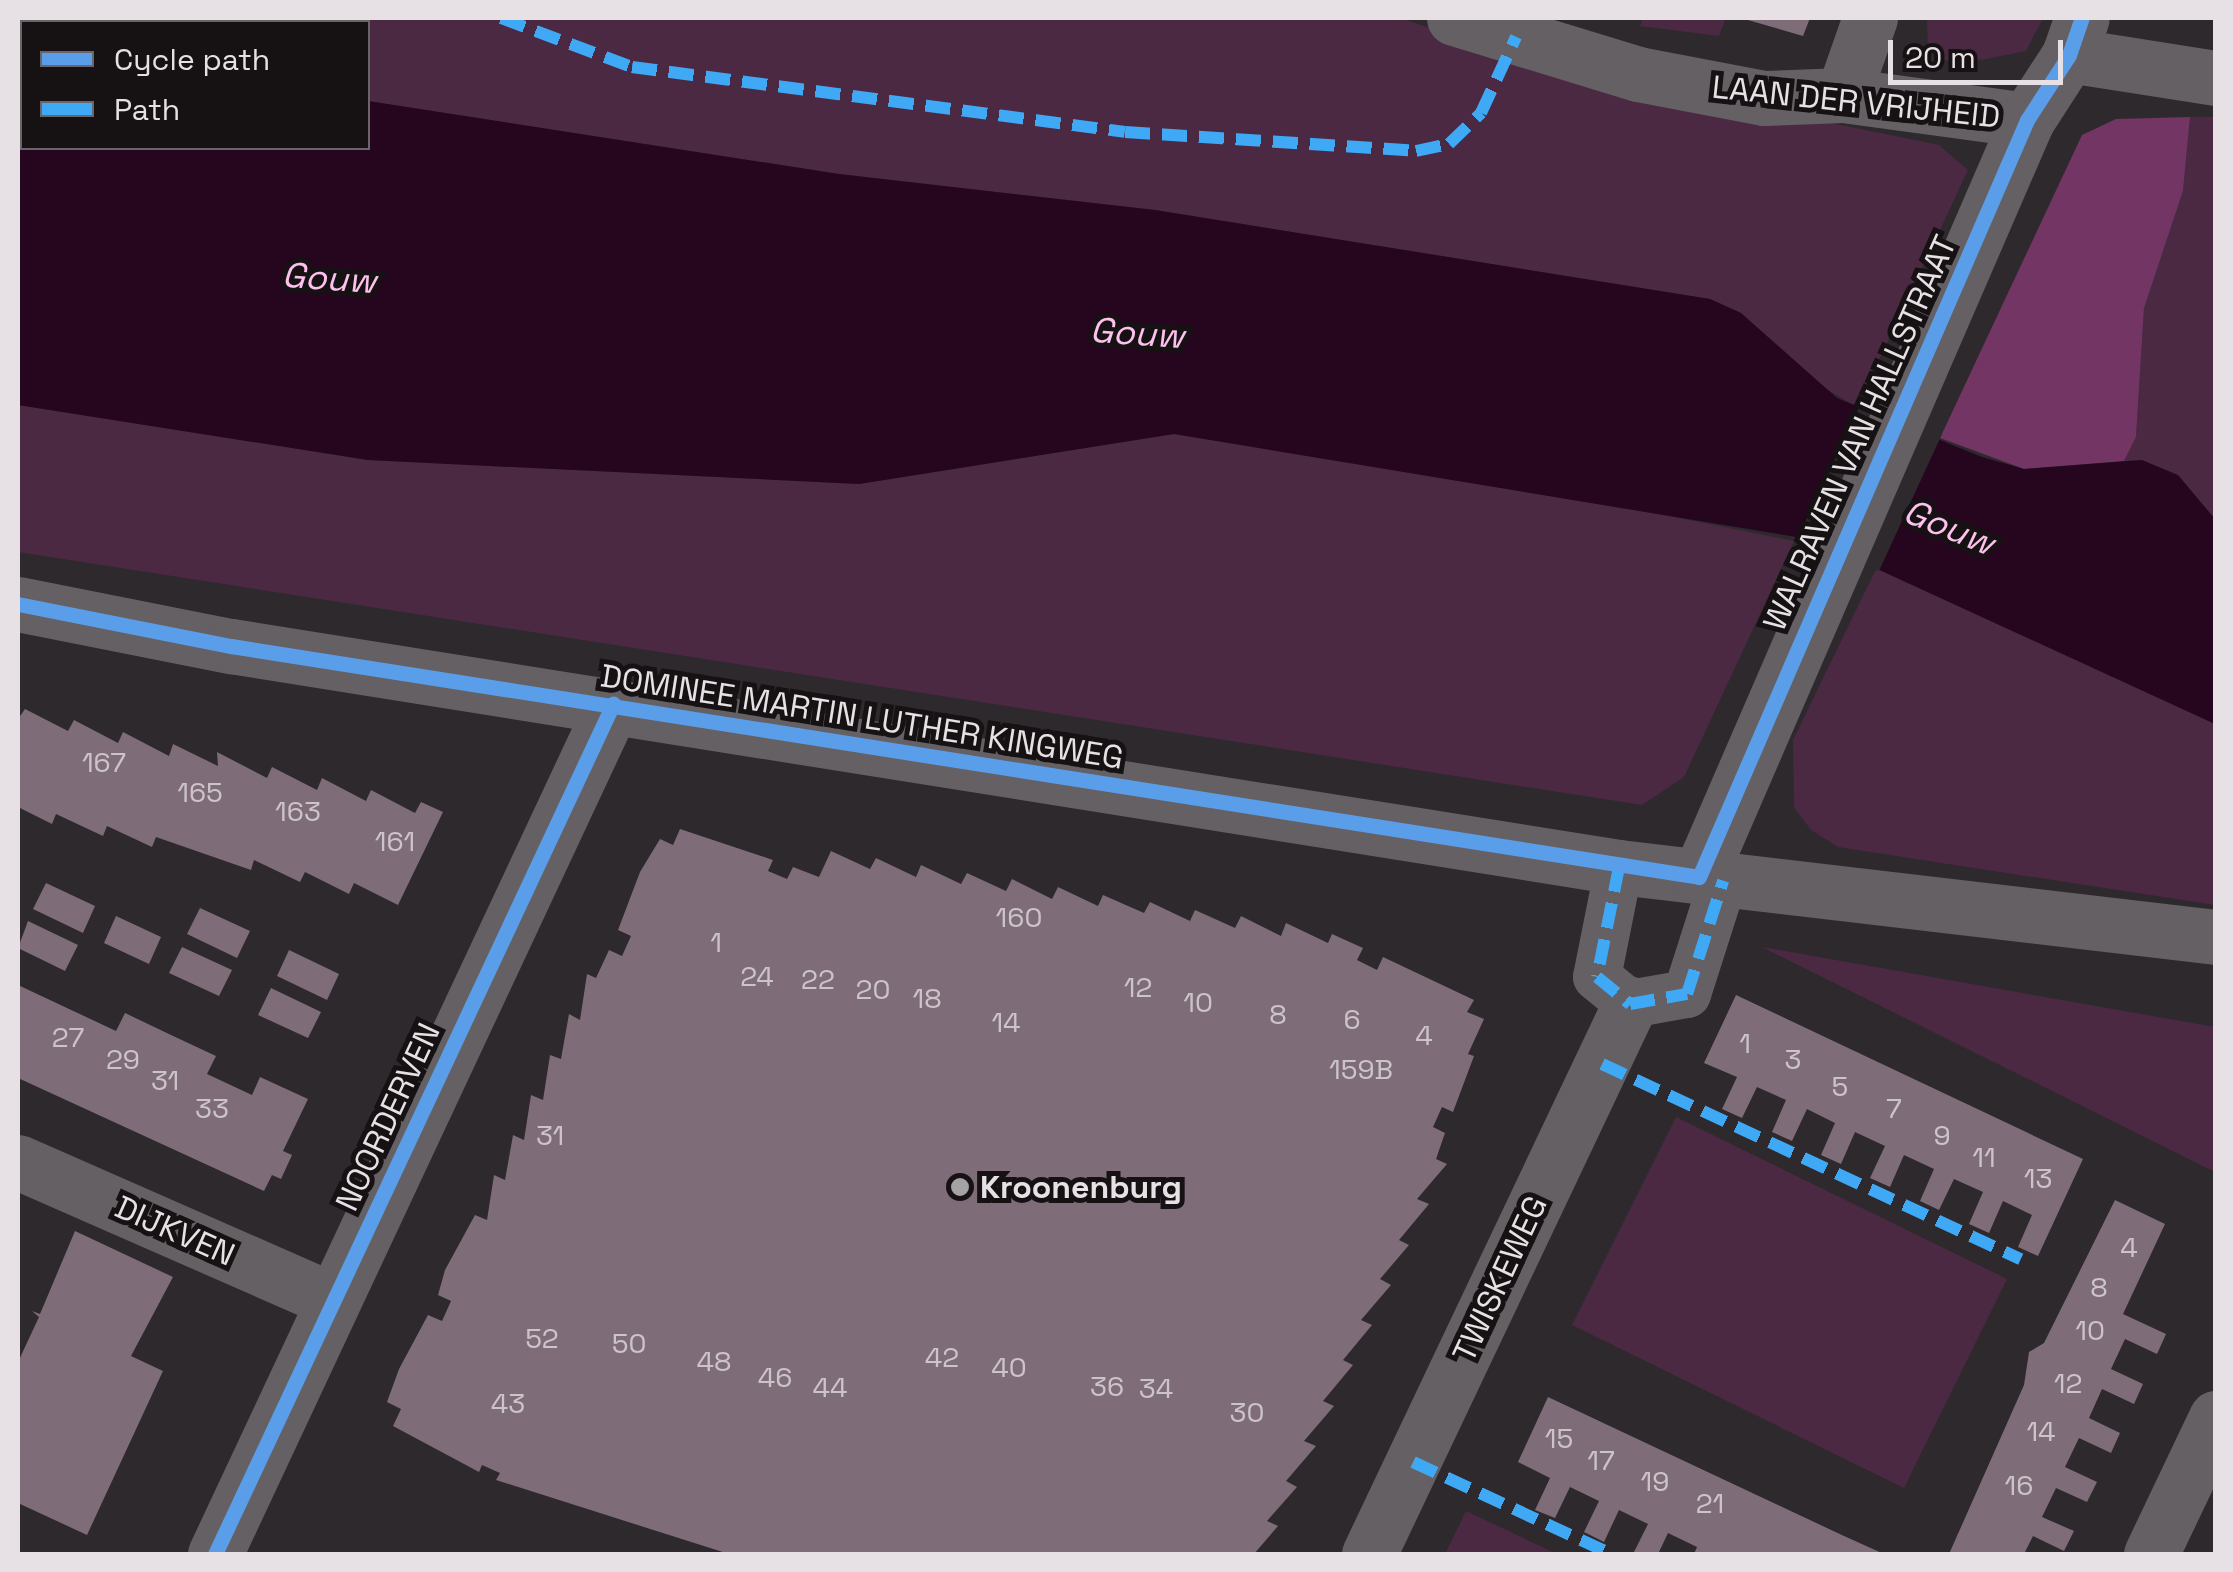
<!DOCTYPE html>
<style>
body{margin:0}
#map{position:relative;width:2233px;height:1572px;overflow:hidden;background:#2e292d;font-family:"Space Grotesk",sans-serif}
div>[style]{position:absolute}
.green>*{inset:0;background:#4c2943}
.forest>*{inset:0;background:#723564}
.water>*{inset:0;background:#25061e}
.pier>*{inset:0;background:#2e292d}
.building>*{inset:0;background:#7e6d79}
.pedestrian>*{height:48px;margin:-24px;padding:0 24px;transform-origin:24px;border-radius:24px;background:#646063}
.minor>*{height:55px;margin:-27.5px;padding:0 27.5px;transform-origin:27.5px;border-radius:27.5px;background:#646063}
.quiet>*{height:12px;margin-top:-6px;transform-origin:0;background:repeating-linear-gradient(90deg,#3fa9f5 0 25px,transparent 0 37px)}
.cycleway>*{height:15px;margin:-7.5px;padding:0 7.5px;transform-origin:7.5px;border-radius:7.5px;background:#5a9eea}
.dots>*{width:28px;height:28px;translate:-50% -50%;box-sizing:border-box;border:5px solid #161214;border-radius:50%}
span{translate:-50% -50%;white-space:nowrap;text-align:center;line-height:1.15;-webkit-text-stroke:10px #161214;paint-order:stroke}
.number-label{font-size:28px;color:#cdc4ca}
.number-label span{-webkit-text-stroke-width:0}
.street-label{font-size:32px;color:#e7e1e5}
.poi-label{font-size:32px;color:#e7e1e5;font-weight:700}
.left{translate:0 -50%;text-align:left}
.water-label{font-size:35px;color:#fec0ec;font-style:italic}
.frame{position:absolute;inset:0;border:20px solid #e7e1e5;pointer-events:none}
.legend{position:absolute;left:20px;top:20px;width:350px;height:130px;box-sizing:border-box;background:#161214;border:2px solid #6a6568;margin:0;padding:12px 18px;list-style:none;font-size:30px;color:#e7e1e5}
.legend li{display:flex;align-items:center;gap:20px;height:50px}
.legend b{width:50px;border:2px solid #6a6568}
.scale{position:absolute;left:1888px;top:40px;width:175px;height:45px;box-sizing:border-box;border:5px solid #e7e1e5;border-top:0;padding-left:12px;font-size:30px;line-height:35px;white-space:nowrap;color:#e7e1e5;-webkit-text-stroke:8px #161214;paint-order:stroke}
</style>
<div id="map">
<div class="green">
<i style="clip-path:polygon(334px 18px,1400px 18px,1532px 62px,1939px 145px,1968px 170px,1857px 407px,1811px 380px,1741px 313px,1710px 299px,1155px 210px,839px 174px,368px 101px,368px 22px)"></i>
<i style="clip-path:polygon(1643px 18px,1726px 18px,1719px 36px,1640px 26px)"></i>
<i style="clip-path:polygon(1927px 18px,2043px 18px,2026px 51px,1955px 65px,1928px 51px)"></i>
<i style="clip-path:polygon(2190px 117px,2215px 117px,2215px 519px,2142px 460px,2124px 461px,2136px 437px,2144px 308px,2183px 191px)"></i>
<i style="clip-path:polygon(18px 405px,368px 460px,859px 484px,1174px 434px,1554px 493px,1794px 541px,1684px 777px,1642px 805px,18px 552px)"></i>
<i style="clip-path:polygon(1878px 565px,2215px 724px,2215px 905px,1838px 847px,1811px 830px,1794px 807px,1793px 740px)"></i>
<i style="clip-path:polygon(1762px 947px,2215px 1027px,2215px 1172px)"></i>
<i style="clip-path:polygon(1676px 1117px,2007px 1279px,1904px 1488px,1572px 1325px)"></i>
<i style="clip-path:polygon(1466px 1511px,1557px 1554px,1445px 1554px)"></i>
</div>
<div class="forest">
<i style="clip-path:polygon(18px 18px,334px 18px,335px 22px,22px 28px)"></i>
<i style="clip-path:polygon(2190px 117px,2183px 191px,2144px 308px,2136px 437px,2124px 461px,2024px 469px,1940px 438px,2082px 135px,2116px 119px)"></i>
</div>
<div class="water">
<i style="clip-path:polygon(18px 27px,22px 148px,368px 148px,368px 101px,839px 174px,1155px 210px,1710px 299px,1741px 313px,1837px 398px,1982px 457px,2024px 469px,2142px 460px,2178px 475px,2215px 519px,2215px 724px,1814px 540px,1174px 434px,859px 484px,368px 460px,18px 405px)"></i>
</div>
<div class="pier">
<i style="clip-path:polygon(1861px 403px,1942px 434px,1879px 571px,1814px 545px,1794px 546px)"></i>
</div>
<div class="building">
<i style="clip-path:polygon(1741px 18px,1810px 18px,1803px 36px)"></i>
<i style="clip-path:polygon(25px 709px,68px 731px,74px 720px,118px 743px,123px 732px,169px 756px,173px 744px,218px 766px,217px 752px,267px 778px,272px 767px,317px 790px,322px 778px,366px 801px,371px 790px,415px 813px,421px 802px,443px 812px,398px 905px,354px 883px,349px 894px,305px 872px,300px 882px,254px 860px,251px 870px,156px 837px,152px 847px,107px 826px,103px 836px,56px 814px,52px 824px,18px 807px,18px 719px)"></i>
<i style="clip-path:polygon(680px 829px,773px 860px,768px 871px,787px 879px,793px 867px,819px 877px,831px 851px,870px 869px,876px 858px,916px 877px,921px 865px,961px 884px,967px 873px,1006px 891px,1012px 879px,1052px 899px,1058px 887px,1098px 906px,1103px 895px,1144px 913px,1150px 902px,1190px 921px,1195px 910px,1235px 928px,1241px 916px,1281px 936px,1286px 923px,1328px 943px,1332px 934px,1363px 948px,1357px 960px,1377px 970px,1383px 957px,1474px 1000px,1467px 1012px,1484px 1019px,1468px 1054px,1474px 1056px,1453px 1112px,1442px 1107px,1433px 1127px,1445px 1133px,1436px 1159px,1447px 1164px,1417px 1199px,1429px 1204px,1399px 1240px,1409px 1245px,1380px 1279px,1391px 1285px,1361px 1320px,1372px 1325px,1343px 1360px,1353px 1365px,1323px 1401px,1334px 1406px,1304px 1441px,1316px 1446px,1286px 1481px,1297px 1487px,1267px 1521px,1278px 1526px,1254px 1554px,729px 1554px,496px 1480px,500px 1473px,482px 1465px,479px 1472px,393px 1426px,401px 1409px,387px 1402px,399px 1369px,428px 1315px,442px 1321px,451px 1301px,438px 1295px,445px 1270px,475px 1215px,487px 1220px,494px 1175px,505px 1180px,513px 1135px,524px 1140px,531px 1095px,543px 1100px,550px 1055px,561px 1059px,569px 1014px,580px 1020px,587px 974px,596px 978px,609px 950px,622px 956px,631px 936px,618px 930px,640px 872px,660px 839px,673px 845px)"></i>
<i style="clip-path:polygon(46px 883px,95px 906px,83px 933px,33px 909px)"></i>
<i style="clip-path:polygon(200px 908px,250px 931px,237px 958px,187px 934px)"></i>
<i style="clip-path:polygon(116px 916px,161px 937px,149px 964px,104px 943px)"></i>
<i style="clip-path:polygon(28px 921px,78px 945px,65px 971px,18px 948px)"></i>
<i style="clip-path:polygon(182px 947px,232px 970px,219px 996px,169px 973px)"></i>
<i style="clip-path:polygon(289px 950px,339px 974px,327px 1000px,277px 976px)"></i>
<i style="clip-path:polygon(18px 985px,116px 1031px,125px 1013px,171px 1035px,216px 1056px,207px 1074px,252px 1095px,260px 1077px,308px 1099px,283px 1151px,292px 1155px,281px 1179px,272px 1175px,264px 1191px,18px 1078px)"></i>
<i style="clip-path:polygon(271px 988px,321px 1012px,308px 1038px,258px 1015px)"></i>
<i style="clip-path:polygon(1736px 995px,2083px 1159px,2038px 1256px,2018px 1247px,2032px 1215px,2003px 1201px,1989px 1233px,1969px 1224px,1983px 1192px,1954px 1179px,1939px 1210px,1920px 1201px,1934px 1169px,1904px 1155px,1890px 1187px,1870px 1178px,1885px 1146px,1855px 1132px,1841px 1164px,1821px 1155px,1835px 1123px,1807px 1109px,1792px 1141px,1772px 1132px,1786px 1100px,1757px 1087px,1742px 1118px,1722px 1109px,1737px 1077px,1704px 1063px)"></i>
<i style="clip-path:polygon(2115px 1200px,2165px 1224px,2123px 1314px,2166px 1334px,2157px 1354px,2125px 1339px,2111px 1369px,2143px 1384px,2134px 1404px,2102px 1389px,2089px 1418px,2120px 1433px,2111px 1453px,2079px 1438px,2065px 1467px,2097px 1482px,2087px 1502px,2056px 1488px,2042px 1517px,2074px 1531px,2064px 1551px,2033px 1536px,2024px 1554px,1949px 1554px,2024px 1385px,2029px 1352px,2044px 1343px)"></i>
<i style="clip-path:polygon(75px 1231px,173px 1277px,131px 1356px,163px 1371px,87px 1535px,18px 1503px,18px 1362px,39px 1317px,32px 1311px,40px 1314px)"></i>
<i style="clip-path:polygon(1548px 1397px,1844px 1536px,1884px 1554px,1694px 1554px,1697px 1547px,1668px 1533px,1658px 1554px,1633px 1554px,1648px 1524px,1619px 1510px,1604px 1542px,1584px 1532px,1599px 1501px,1570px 1487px,1555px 1518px,1535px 1510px,1550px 1478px,1518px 1462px)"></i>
</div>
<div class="pedestrian">
<i style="left:1619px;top:867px;width:112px;rotate:101.3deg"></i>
<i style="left:1597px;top:977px;width:43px;rotate:39.3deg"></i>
<i style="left:1630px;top:1004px;width:58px;rotate:-10deg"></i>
<i style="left:1687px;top:994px;width:119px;rotate:-72.3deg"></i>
</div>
<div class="minor">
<i style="left:1454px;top:18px;width:192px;rotate:16.9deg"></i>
<i style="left:1638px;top:74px;width:128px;rotate:10.8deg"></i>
<i style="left:1764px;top:98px;width:79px;rotate:-2.2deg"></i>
<i style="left:1843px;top:95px;width:186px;rotate:7.7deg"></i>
<i style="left:2069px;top:55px;width:149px;rotate:8.9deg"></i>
<i style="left:1843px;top:95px;width:82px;rotate:-70.7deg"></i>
<i style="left:18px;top:604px;width:217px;rotate:11.2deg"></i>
<i style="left:231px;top:646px;width:1405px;rotate:9.05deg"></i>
<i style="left:1619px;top:867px;width:601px;rotate:6.69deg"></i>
<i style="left:1699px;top:877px;width:825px;rotate:-66.57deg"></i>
<i style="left:2027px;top:120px;width:77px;rotate:-57.1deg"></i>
<i style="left:2069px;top:55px;width:39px;rotate:-71deg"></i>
<i style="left:18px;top:1162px;width:343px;rotate:23.7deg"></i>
<i style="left:215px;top:1554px;width:939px;rotate:-64.91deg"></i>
<i style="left:1369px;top:1554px;width:609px;rotate:-64.61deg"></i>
<i style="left:2151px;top:1554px;width:151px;rotate:-64.5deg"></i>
</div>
<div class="quiet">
<i style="left:501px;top:18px;width:140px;rotate:20.5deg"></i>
<i style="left:632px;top:67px;width:497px;rotate:7.5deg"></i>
<i style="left:1125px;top:132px;width:292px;rotate:3.7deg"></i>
<i style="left:1416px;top:151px;width:34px;rotate:-12deg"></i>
<i style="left:1449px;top:144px;width:45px;rotate:-44.1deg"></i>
<i style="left:1481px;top:113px;width:84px;rotate:-65.3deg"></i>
<i style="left:1619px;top:867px;width:112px;rotate:101.3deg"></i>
<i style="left:1597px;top:977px;width:43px;rotate:39.3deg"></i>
<i style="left:1630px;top:1004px;width:58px;rotate:-10deg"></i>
<i style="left:1687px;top:994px;width:119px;rotate:-72.3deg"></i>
<i style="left:1602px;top:1064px;width:462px;rotate:25deg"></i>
<i style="left:1413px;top:1462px;width:218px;rotate:24.9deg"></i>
</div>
<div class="cycleway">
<i style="left:18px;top:604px;width:217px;rotate:11.2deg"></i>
<i style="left:231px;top:646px;width:1486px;rotate:8.94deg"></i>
<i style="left:1699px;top:877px;width:825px;rotate:-66.57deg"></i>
<i style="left:2027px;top:120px;width:77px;rotate:-57.1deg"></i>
<i style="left:2069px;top:55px;width:39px;rotate:-71deg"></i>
<i style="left:215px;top:1554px;width:939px;rotate:-64.91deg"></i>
</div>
<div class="dots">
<i style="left:960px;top:1187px;background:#a6a1a5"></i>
</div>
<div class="number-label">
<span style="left:104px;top:762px">167</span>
<span style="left:200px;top:792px">165</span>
<span style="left:298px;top:811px">163</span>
<span style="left:395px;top:841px">161</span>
<span style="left:1019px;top:917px">160</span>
<span style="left:716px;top:942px">1</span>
<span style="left:757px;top:976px">24</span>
<span style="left:818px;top:979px">22</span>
<span style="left:1138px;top:987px">12</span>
<span style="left:873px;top:989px">20</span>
<span style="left:927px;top:998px">18</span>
<span style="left:1198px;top:1002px">10</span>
<span style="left:1278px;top:1014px">8</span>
<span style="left:1352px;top:1019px">6</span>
<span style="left:1006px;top:1022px">14</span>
<span style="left:1424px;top:1035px">4</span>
<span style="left:68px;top:1037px">27</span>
<span style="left:1745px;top:1043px">1</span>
<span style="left:123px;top:1059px">29</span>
<span style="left:1793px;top:1059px">3</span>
<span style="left:1361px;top:1069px">159B</span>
<span style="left:165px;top:1080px">31</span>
<span style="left:1840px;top:1086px">5</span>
<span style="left:212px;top:1108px">33</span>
<span style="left:1894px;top:1108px">7</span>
<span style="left:550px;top:1135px">31</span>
<span style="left:1942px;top:1135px">9</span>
<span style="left:1984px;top:1157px">11</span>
<span style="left:2038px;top:1178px">13</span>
<span style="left:2129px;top:1247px">4</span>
<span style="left:2099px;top:1287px">8</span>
<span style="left:2090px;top:1330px">10</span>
<span style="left:542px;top:1338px">52</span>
<span style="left:629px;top:1343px">50</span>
<span style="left:942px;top:1357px">42</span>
<span style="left:714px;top:1361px">48</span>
<span style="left:1009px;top:1367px">40</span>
<span style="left:775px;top:1377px">46</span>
<span style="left:2068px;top:1383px">12</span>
<span style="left:1107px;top:1386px">36</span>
<span style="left:830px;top:1387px">44</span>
<span style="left:1156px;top:1388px">34</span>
<span style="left:508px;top:1403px">43</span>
<span style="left:1247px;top:1412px">30</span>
<span style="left:2041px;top:1431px">14</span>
<span style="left:1559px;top:1438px">15</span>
<span style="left:1601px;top:1460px">17</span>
<span style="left:1655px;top:1481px">19</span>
<span style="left:2019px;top:1485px">16</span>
<span style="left:1710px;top:1503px">21</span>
</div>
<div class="street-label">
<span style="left:1856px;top:102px;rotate:6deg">LAAN DER VRIJHEID</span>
<span style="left:1860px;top:433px;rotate:-66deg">WALRAVEN VAN HALLSTRAAT</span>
<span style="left:862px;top:717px;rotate:9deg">DOMINEE MARTIN LUTHER KINGWEG</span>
<span style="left:388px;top:1117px;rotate:-65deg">NOORDERVEN</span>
<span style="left:175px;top:1231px;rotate:24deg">DIJKVEN</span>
<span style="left:1500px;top:1279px;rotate:-65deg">TWISKEWEG</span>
</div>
<div class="poi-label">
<span class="left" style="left:980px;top:1187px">Kroonenburg</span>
</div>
<div class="water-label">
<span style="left:329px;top:278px;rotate:4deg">Gouw</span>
<span style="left:1137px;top:333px;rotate:4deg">Gouw</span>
<span style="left:1949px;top:527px;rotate:22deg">Gouw</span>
</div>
<div class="frame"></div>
<ul class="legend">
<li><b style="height:12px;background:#5a9eea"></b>Cycle path</li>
<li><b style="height:12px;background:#3fa9f5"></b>Path</li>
</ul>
<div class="scale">20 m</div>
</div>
